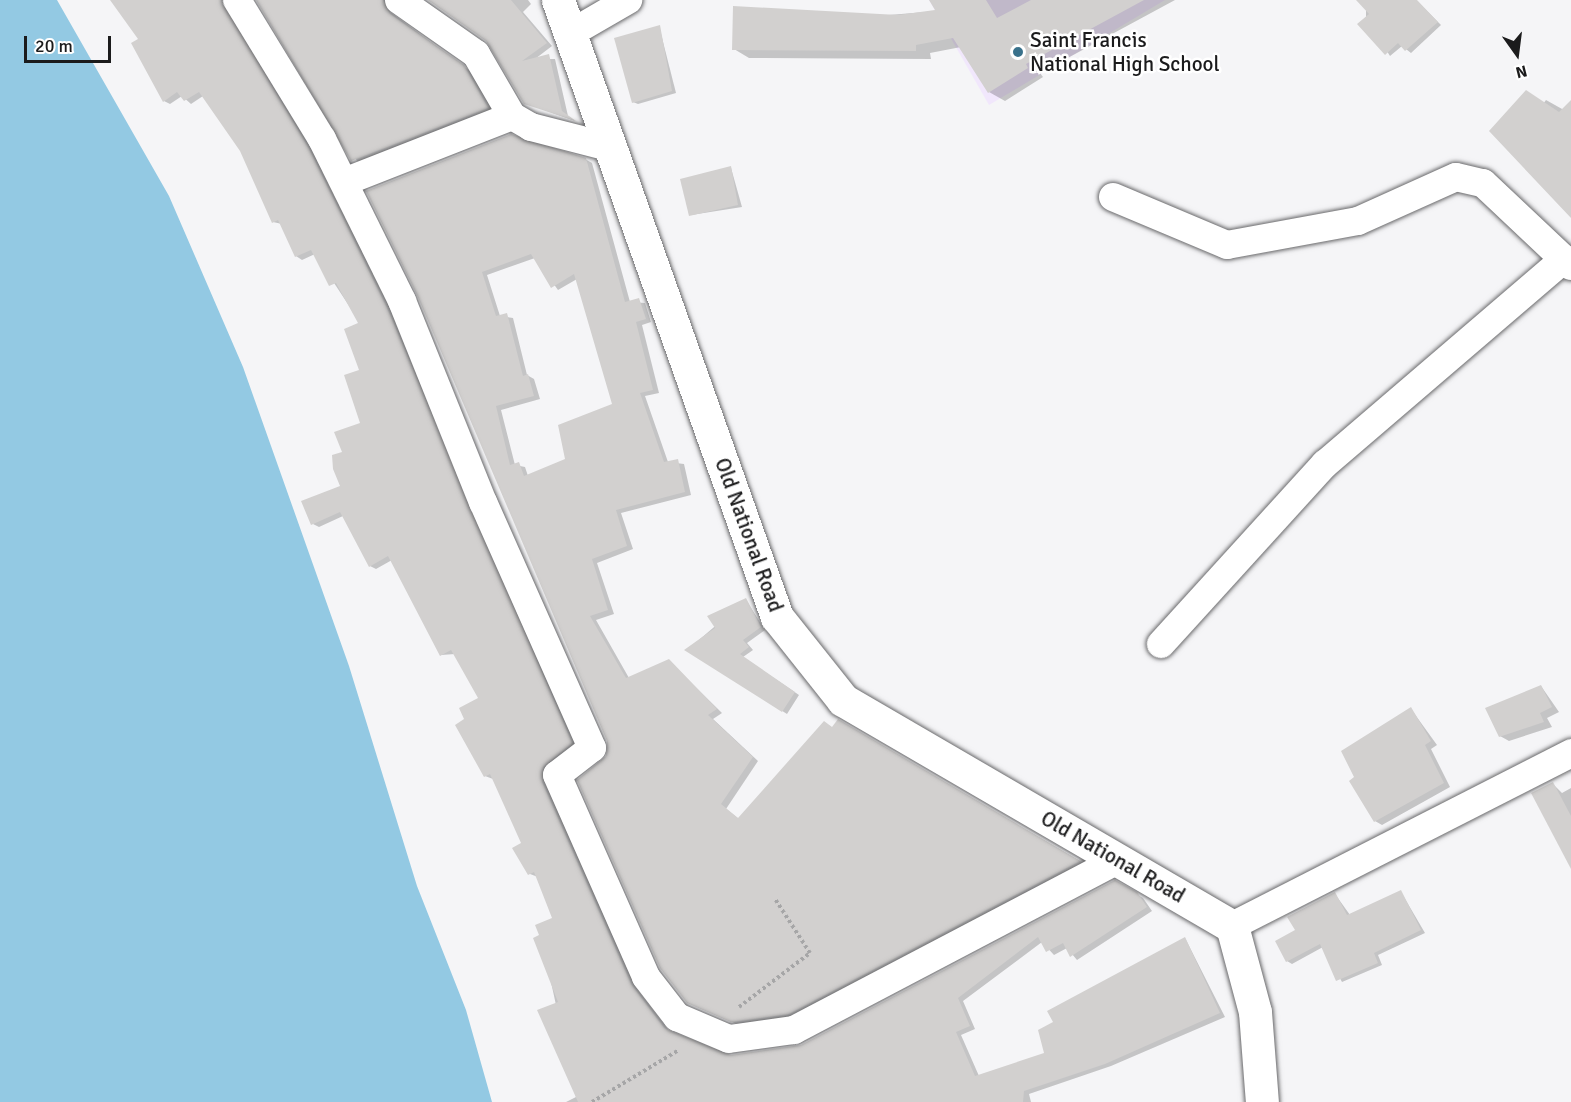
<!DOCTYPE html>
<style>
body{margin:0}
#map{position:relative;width:1571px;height:1102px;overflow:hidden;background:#f5f5f7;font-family:Signika,sans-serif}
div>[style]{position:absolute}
.education>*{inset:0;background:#f1e7fc}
.water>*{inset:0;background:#93c9e3}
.shadow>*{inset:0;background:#0003}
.building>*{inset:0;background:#d2d0cf}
.path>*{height:4px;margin-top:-2px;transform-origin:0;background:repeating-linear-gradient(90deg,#a6a6a7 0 3px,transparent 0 6px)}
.roads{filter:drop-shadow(0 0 2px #69696b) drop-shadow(0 0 2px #69696b)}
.street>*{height:28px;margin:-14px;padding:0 14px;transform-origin:14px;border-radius:14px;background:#fff}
.secondary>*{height:33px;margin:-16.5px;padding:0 16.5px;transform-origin:16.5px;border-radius:16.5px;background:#fff}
.dots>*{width:16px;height:16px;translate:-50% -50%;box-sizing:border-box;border:3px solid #fff;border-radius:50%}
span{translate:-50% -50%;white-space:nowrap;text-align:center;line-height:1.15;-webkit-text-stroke:5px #fff;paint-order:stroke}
.poi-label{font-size:21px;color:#1b1b1c}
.left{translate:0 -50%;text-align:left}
.street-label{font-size:21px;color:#1b1b1c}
.north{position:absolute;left:1487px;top:24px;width:60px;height:60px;-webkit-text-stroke:4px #fff;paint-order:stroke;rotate:166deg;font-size:16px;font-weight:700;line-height:24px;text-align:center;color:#1b1b1c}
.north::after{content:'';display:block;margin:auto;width:21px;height:27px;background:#1b1b1c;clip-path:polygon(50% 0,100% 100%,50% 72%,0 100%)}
.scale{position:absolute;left:24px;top:36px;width:87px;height:27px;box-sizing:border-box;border:3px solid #1b1b1c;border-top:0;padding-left:8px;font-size:18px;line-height:21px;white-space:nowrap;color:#1b1b1c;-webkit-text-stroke:4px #fff;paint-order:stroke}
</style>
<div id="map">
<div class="education">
<i style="clip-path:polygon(929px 0,1165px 0,989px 105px)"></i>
</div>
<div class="water">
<i style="clip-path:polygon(0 0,57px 0,169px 196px,243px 367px,349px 666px,417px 886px,466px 1010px,492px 1102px,0 1102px)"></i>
</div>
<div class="shadow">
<i style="clip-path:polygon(114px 0,229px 0,313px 152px,393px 313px,577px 747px,548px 786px,637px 989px,669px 1031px,730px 1057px,802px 1046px,1115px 882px,1143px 898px,1152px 911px,1077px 960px,1067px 948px,1054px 955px,1042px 942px,963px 1001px,975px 1029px,961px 1035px,979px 1076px,1046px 1054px,1185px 938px,1225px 1017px,1111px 1066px,1029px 1094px,1031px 1102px,566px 1102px,576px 1097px,541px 936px,554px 919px,538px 877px,530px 874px,514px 849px,523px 844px,493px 779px,485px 776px,466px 720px,480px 698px,455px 654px,441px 655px,392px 560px,376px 569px,370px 566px,343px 516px,319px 527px,313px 524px,342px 487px,344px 453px,362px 424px,361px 324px,315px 254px,302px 260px,296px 256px,282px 224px,273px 222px,242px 150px,203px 96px,191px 104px,182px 96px,170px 104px,164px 101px,133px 44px,140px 40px)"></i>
<i style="clip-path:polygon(258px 0,391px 0,390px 12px,470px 71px,493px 111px,359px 164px)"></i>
<i style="clip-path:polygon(430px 0,528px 0,531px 4px,523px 12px,552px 46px,535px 59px,555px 59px,568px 116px,575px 121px,525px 103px,487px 39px)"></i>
<i style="clip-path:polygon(931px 0,1175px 0,1040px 73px,1043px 77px,1005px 101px,989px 92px,961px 47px,930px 53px,931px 59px,749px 58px,734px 49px,864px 17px,938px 11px)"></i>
<i style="clip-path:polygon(1366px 0,1419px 3px,1441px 25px,1411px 53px,1402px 46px,1390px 56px,1366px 18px)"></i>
<i style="clip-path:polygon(659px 26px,676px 93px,638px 104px,633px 102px)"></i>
<i style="clip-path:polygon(1546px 100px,1571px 114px,1571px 215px,1543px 104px)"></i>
<i style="clip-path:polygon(evenodd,585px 159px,592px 163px,630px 302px,645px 303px,651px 322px,642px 325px,659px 393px,645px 396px,668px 462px,684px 464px,691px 495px,621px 513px,633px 549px,597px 563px,614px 614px,596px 620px,629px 678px,669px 661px,722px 713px,713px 719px,758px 761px,726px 809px,739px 819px,825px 723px,833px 728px,838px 721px,1085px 864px,796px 1017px,739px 1025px,695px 1006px,608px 757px,609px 741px,419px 294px,585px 159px,535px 258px,558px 290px,577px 279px,614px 405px,567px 460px,528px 476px,525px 467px,515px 465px,501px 410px,540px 399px,534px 379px,527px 375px,513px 318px,500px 316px,487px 275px,535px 258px)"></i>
<i style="clip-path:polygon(731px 168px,742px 207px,691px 215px)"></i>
<i style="clip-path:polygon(746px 600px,765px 630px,747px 643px,753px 650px,743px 657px,799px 695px,787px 714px,687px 650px)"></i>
<i style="clip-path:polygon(1541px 686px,1559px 712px,1547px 718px,1552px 727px,1509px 741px,1500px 736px)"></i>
<i style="clip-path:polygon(1411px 709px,1437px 745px,1431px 749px,1450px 787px,1382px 825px,1375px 821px)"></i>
<i style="clip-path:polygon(1553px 784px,1562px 793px,1571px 788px,1571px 862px,1533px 794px)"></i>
<i style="clip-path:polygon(1401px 892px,1425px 933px,1378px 955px,1382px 965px,1342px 982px,1323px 947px,1292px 964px,1287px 961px,1297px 931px,1335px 894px,1350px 915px)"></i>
</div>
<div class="building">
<i style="clip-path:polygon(110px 0,221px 0,308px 147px,387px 308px,572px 743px,543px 767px,542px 782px,631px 984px,664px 1028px,731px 1055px,801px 1045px,1115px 880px,1137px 892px,1147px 907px,1070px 957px,1063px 943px,1046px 952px,1038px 937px,958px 998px,970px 1026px,956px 1032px,975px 1076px,1044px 1053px,1038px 1030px,1053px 1022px,1047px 1011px,1185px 937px,1220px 1013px,1105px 1064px,1024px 1091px,1023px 1102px,578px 1102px,537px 1010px,558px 1002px,533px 938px,539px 935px,535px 925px,552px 918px,534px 872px,528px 875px,512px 848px,521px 843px,490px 774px,484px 777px,455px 725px,464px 719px,459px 708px,478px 698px,451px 650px,440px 656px,388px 556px,369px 567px,340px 512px,311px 525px,301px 501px,340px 486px,333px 469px,332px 455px,342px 452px,334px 432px,360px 423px,344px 375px,359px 370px,344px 329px,358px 323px,336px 283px,329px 286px,311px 250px,295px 257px,278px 220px,272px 223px,240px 151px,199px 92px,184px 101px,177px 92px,163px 102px,131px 43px,138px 39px)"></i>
<i style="clip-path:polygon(256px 0,383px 0,390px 14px,464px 65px,488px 108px,351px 161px)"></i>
<i style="clip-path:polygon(428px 0,511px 0,547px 43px,522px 61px,549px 54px,562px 111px,576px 121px,524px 104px,486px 41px)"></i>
<i style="clip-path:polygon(929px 0,986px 0,997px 18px,1031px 0,1144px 0,1026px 64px,1028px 68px,988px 93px,953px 38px,916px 45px,916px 51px,732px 50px,733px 6px,898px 15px,935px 10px)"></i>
<i style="clip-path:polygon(1356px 0,1417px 0,1438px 22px,1405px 51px,1398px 43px,1385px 55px,1357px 24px,1369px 14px)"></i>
<i style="clip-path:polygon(660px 25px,672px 91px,632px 103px,614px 38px)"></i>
<i style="clip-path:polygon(1526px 90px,1559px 112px,1571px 100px,1571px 218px,1489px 131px)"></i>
<i style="clip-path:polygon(evenodd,511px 134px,586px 158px,625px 302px,639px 298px,646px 319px,636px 322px,653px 390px,640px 393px,664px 462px,678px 459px,685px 492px,616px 510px,627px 546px,592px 559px,608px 610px,590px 616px,626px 678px,669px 659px,717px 709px,708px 715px,753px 757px,721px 804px,738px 818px,824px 721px,832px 727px,838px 719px,1080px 861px,789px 1014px,731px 1022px,687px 1003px,660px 968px,577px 780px,606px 756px,607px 741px,417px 295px,366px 191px,511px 134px,531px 254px,551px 288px,574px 274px,612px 404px,558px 425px,565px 459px,524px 476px,519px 462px,510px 465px,496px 406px,534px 396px,528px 374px,523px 376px,507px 313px,496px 316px,482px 272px,531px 254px)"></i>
<i style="clip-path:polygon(731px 166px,738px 205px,689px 216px,680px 179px)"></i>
<i style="clip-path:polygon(746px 598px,761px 627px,743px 640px,749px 647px,740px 654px,795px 692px,782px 712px,684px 650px,715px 628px,707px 616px)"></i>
<i style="clip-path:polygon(1541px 685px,1552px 707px,1540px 713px,1544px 722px,1499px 737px,1485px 708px)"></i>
<i style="clip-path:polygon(1411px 707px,1431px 741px,1425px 745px,1444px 783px,1374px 822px,1349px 781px,1354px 777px,1341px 751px)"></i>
<i style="clip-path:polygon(1553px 782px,1571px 816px,1571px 869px,1531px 793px)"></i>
<i style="clip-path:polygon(1401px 890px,1421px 930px,1374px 953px,1378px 963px,1336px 981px,1320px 944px,1286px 962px,1275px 941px,1295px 930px,1287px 917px,1335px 892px,1347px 915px)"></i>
</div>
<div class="path">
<i style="left:739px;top:1007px;width:89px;rotate:-37.3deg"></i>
<i style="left:810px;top:953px;width:64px;rotate:-122.9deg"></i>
<i style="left:592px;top:1102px;width:101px;rotate:-30.9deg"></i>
</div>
<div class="roads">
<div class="street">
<i style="left:237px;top:0;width:163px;rotate:58.6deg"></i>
<i style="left:322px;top:139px;width:181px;rotate:63.7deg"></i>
<i style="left:402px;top:301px;width:217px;rotate:68.1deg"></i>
<i style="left:483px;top:502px;width:269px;rotate:66.1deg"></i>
<i style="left:592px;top:748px;width:44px;rotate:142.4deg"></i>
<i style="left:557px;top:775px;width:221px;rotate:66.2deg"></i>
<i style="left:646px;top:977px;width:51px;rotate:52.2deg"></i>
<i style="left:677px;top:1017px;width:56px;rotate:22.9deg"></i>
<i style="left:729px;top:1039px;width:66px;rotate:-7.9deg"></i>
<i style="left:794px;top:1030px;width:366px;rotate:-27.7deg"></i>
<i style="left:399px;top:0;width:94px;rotate:35deg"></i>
<i style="left:476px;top:54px;width:72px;rotate:59.9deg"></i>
<i style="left:512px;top:116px;width:22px;rotate:30deg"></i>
<i style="left:531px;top:127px;width:85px;rotate:14.4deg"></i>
<i style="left:573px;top:32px;width:64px;rotate:-30.2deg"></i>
<i style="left:344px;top:182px;width:180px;rotate:-21.4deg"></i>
<i style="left:1113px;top:197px;width:124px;rotate:22.8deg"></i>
<i style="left:1227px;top:245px;width:133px;rotate:-10.4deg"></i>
<i style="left:1358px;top:221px;width:107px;rotate:-24.2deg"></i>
<i style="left:1456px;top:177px;width:28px;rotate:13deg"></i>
<i style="left:1483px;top:183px;width:121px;rotate:43.3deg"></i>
<i style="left:1161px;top:644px;width:244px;rotate:-47.7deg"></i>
<i style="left:1325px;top:464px;width:315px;rotate:-40.6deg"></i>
<i style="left:1232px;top:926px;width:381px;rotate:-27deg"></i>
</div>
<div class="secondary">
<i style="left:558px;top:0;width:655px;rotate:70.46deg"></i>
<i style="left:777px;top:617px;width:106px;rotate:51.5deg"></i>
<i style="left:843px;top:700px;width:450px;rotate:30.2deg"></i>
<i style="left:1232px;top:926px;width:89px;rotate:75deg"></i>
<i style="left:1255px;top:1012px;width:90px;rotate:85.6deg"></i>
</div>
</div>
<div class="dots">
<i style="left:1018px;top:52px;background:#39718b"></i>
</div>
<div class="poi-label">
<span class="left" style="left:1030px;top:52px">Saint Francis<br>National High School</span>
</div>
<div class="street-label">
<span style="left:749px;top:535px;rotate:70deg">Old National Road</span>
<span style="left:1113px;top:857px;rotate:30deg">Old National Road</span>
</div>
<div class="north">N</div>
<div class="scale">20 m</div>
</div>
